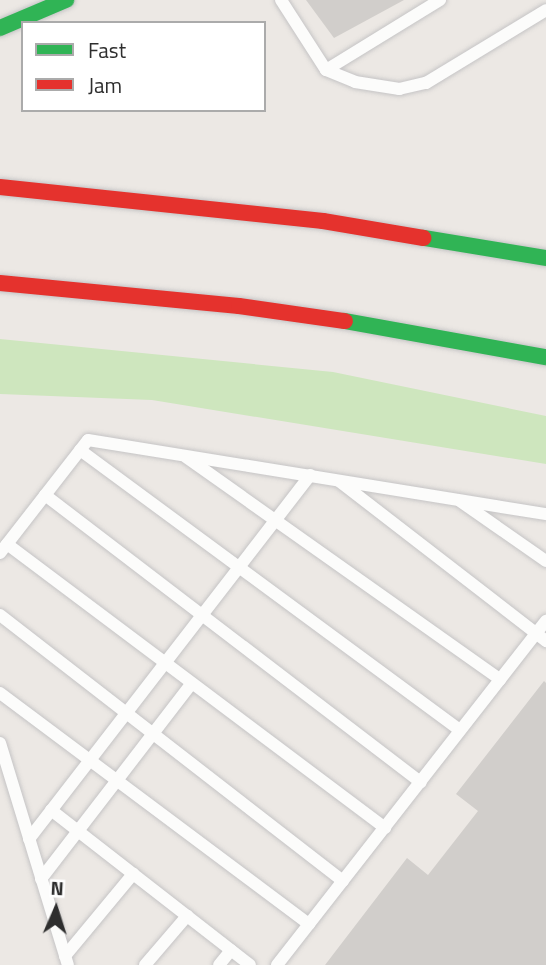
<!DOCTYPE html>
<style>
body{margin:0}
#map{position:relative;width:546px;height:965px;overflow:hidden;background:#ece8e4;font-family:"Titillium Web",sans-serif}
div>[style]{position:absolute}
.green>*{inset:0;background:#cee6be}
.building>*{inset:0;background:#d1cecb}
.roads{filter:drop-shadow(0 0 2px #c5c4c5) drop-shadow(0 0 2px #c5c4c5)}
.lane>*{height:12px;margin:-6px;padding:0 6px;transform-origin:6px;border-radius:6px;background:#fcfcfb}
.fast>*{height:16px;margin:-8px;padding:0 8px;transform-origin:8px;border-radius:8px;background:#30b455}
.jam>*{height:16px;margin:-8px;padding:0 8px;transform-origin:8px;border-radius:8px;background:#e5322d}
span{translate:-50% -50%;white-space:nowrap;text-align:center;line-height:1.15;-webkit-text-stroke:5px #fff;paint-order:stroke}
.legend{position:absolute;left:21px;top:21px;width:245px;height:91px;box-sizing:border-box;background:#fff;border:2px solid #ababab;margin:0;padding:9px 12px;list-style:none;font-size:21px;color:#2e2e2e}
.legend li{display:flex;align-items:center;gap:14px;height:35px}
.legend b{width:35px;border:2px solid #ababab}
.north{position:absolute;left:21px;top:874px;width:70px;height:70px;-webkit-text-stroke:5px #fff;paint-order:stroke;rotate:3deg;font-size:19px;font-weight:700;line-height:28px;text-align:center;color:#2e2e2e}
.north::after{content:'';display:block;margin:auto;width:24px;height:32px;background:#2e2e2e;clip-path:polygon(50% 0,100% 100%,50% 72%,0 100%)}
</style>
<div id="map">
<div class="green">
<i style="clip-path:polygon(0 339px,333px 372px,546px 416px,546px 464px,152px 400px,0 394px)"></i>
</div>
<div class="building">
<i style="clip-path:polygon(306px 0,404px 0,334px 38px)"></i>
<i style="clip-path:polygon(544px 681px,546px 683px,546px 965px,325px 965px,407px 858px,428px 875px,478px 811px,456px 794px)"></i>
</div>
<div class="roads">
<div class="lane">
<i style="left:281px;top:0;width:83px;rotate:57.3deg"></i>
<i style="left:326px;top:70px;width:31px;rotate:22deg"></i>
<i style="left:355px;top:82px;width:45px;rotate:9deg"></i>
<i style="left:399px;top:89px;width:28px;rotate:-13deg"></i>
<i style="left:426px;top:83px;width:140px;rotate:-31.3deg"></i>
<i style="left:326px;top:70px;width:134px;rotate:-31.6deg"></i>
<i style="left:80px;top:450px;width:472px;rotate:36.4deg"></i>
<i style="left:186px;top:457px;width:385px;rotate:35.3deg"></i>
<i style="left:339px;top:481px;width:262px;rotate:37.7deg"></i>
<i style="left:45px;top:495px;width:473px;rotate:37.4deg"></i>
<i style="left:460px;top:501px;width:105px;rotate:34.9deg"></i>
<i style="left:7px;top:544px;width:473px;rotate:36.9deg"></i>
<i style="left:0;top:553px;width:143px;rotate:-52.1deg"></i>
<i style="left:88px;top:440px;width:464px;rotate:9.2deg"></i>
<i style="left:0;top:615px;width:434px;rotate:37.8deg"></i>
<i style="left:0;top:693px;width:386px;rotate:36.8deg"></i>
<i style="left:0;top:743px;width:232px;rotate:73deg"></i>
<i style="left:51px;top:810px;width:252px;rotate:37.9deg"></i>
<i style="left:29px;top:839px;width:460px;rotate:-52.3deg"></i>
<i style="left:41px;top:879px;width:247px;rotate:-52.4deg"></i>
<i style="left:65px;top:956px;width:107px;rotate:-50.3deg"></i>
<i style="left:145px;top:965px;width:65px;rotate:-49.4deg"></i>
<i style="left:219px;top:965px;width:19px;rotate:-51deg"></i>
<i style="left:277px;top:965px;width:437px;rotate:-52deg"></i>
</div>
<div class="fast">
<i style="left:0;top:28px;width:72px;rotate:-23deg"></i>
<i style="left:424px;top:238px;width:124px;rotate:9.3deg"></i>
<i style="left:345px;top:321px;width:204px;rotate:10.2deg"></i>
</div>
<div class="jam">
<i style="left:0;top:187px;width:325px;rotate:6deg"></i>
<i style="left:323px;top:221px;width:102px;rotate:9.6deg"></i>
<i style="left:0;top:283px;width:240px;rotate:5.5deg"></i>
<i style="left:239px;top:306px;width:107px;rotate:8.1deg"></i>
</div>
</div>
<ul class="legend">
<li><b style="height:9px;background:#30b455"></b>Fast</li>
<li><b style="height:9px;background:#e5322d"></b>Jam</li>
</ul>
<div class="north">N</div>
</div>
